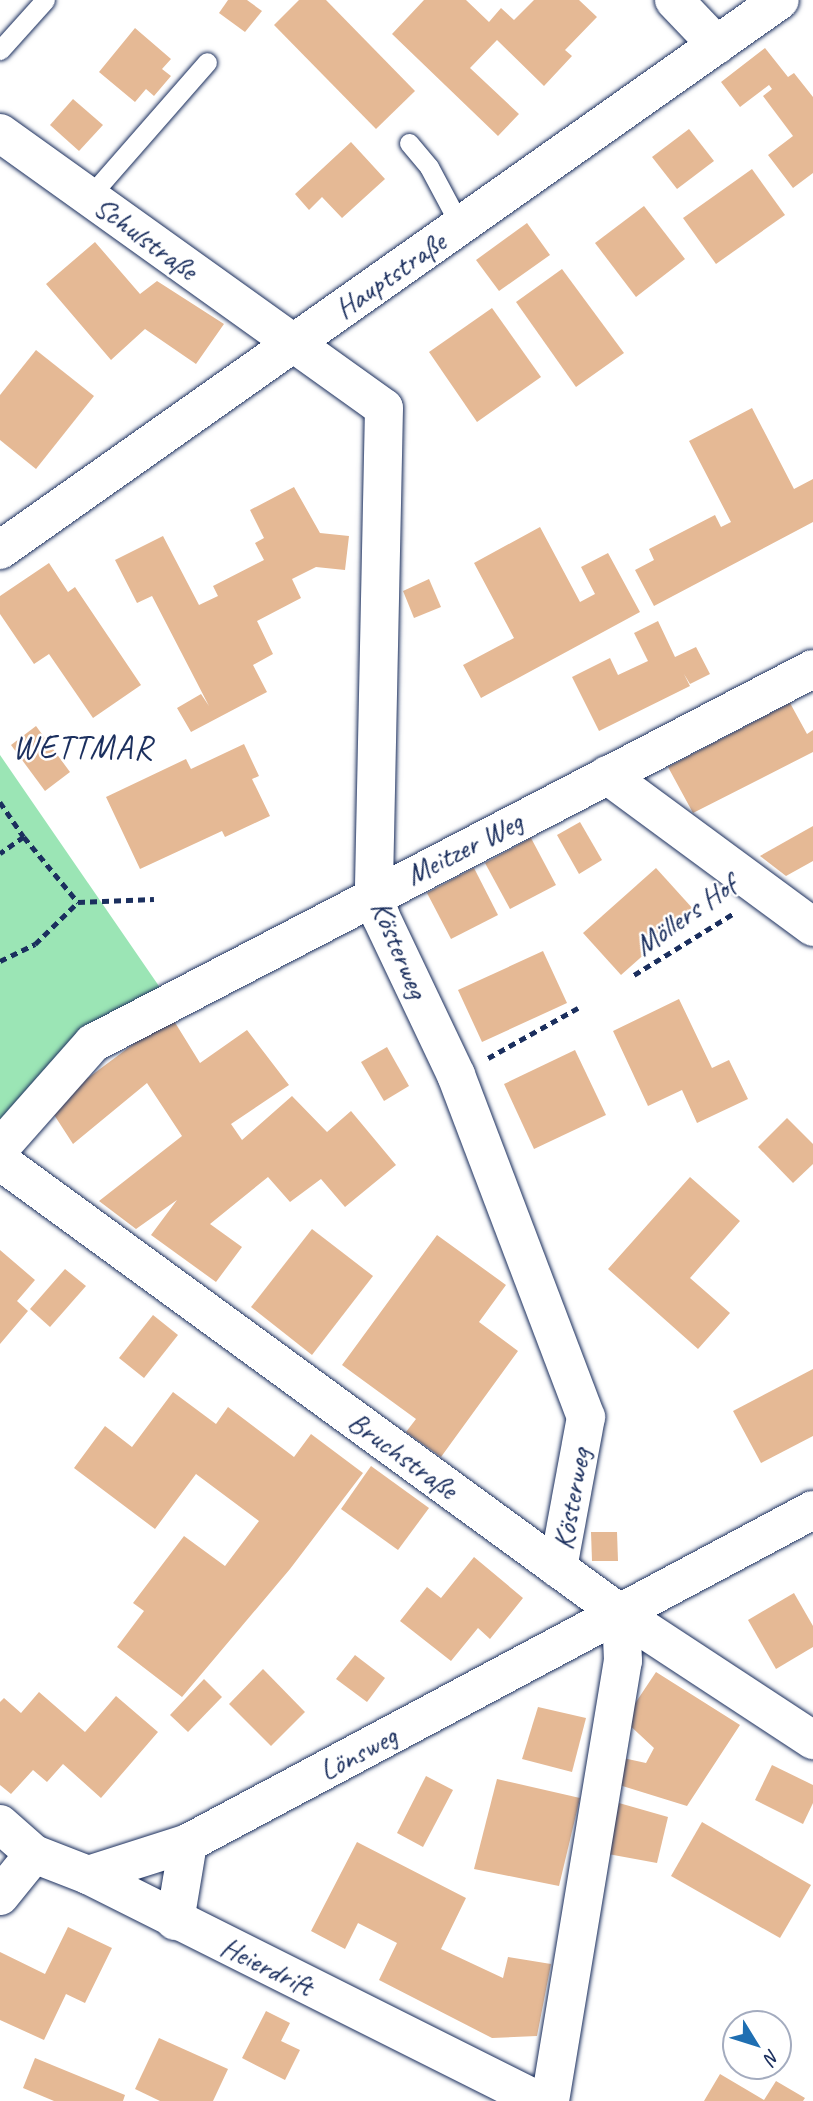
<!DOCTYPE html>
<meta charset="utf-8">
<style>
body{margin:0}
#map{position:relative;width:813px;height:2101px;overflow:hidden;background:#fff;font-family:Caveat,sans-serif}
div>[style]{position:absolute}
.green>*{inset:0;background:#9be5b5}
.building>*{inset:0;background:#e5b995}
.path>*{height:4.5px;margin-top:-2.25px;transform-origin:0;background:repeating-linear-gradient(90deg,#1b2f5e 0 7px,transparent 0 12px)}
.roads{filter:drop-shadow(0 0 2px #1b2f5e) drop-shadow(0 0 2px #1b2f5e)}
.service>*{height:19px;margin:-9.5px;padding:0 9.5px;transform-origin:9.5px;border-radius:9.5px;background:#fff}
.minor>*{height:38px;margin:-19px;padding:0 19px;transform-origin:19px;border-radius:19px;background:#fff}
.tertiary>*{height:38px;margin:-19px;padding:0 19px;transform-origin:19px;border-radius:19px;background:#fff}
span{translate:-50% -50%;white-space:nowrap;text-align:center;line-height:1.15;-webkit-text-stroke:5px #fff;paint-order:stroke}
.street-label{font-size:30px;color:#1b2f5e}
.quarter-label{font-size:33px;color:#1b2f5e;letter-spacing:2px}
.north{position:absolute;left:722px;top:2010px;width:70px;height:70px;box-sizing:border-box;background:#fff;border:2px solid #a4acbf;border-radius:50%;rotate:128deg;font-size:19px;font-weight:700;line-height:28px;text-align:center;color:#1b2f5e}
.north::after{content:'';display:block;margin:auto;width:24px;height:32px;background:#1f6fb2;clip-path:polygon(50% 0,100% 100%,50% 72%,0 100%)}
</style>
<div id="map">
<div class="green">
<i style="clip-path:polygon(0 755px,163px 992px,0 1132px)"></i>
</div>
<div class="building">
<i style="clip-path:polygon(228px 0,247px 0,262px 11px,245px 32px,219px 13px)"></i>
<i style="clip-path:polygon(299px 0,326px 0,415px 91px,376px 129px,274px 25px)"></i>
<i style="clip-path:polygon(424px 0,466px 0,489px 22px,501px 8px,514px 20px,534px 0,579px 0,597px 17px,565px 50px,572px 56px,544px 86px,497px 40px,470px 68px,519px 114px,498px 136px,392px 34px)"></i>
<i style="clip-path:polygon(135px 28px,171px 59px,162px 69px,171px 76px,154px 96px,146px 89px,135px 102px,99px 72px)"></i>
<i style="clip-path:polygon(765px 48px,788px 77px,794px 73px,813px 97px,813px 173px,793px 188px,768px 155px,793px 136px,763px 96px,772px 89px,769px 85px,740px 107px,721px 82px)"></i>
<i style="clip-path:polygon(73px 99px,103px 125px,79px 151px,50px 125px)"></i>
<i style="clip-path:polygon(689px 129px,714px 161px,677px 189px,652px 157px)"></i>
<i style="clip-path:polygon(351px 142px,385px 179px,342px 218px,322px 197px,309px 210px,295px 194px)"></i>
<i style="clip-path:polygon(752px 169px,785px 215px,716px 264px,683px 218px)"></i>
<i style="clip-path:polygon(644px 206px,685px 259px,636px 297px,595px 243px)"></i>
<i style="clip-path:polygon(527px 223px,550px 255px,499px 291px,476px 260px)"></i>
<i style="clip-path:polygon(95px 242px,140px 294px,157px 281px,224px 324px,196px 364px,145px 329px,111px 360px,46px 284px)"></i>
<i style="clip-path:polygon(562px 269px,624px 353px,576px 387px,516px 302px)"></i>
<i style="clip-path:polygon(492px 308px,541px 377px,477px 422px,429px 352px)"></i>
<i style="clip-path:polygon(36px 350px,94px 396px,36px 469px,0 440px,0 395px)"></i>
<i style="clip-path:polygon(752px 408px,794px 489px,813px 479px,813px 522px,654px 606px,635px 570px,654px 560px,649px 549px,715px 515px,721px 527px,731px 522px,689px 441px)"></i>
<i style="clip-path:polygon(294px 487px,320px 533px,349px 536px,345px 570px,316px 567px,292px 579px,301px 598px,257px 621px,273px 654px,253px 665px,267px 692px,191px 732px,177px 708px,201px 694px,209px 706px,152px 596px,137px 603px,115px 560px,163px 536px,199px 605px,218px 596px,213px 586px,264px 560px,255px 543px,264px 538px,250px 510px)"></i>
<i style="clip-path:polygon(540px 527px,580px 602px,595px 594px,581px 567px,608px 553px,640px 612px,481px 698px,463px 665px,514px 638px,474px 563px)"></i>
<i style="clip-path:polygon(49px 563px,68px 592px,75px 587px,141px 685px,93px 718px,49px 654px,34px 664px,0 614px,0 596px)"></i>
<i style="clip-path:polygon(429px 579px,441px 607px,414px 618px,403px 591px)"></i>
<i style="clip-path:polygon(658px 621px,675px 657px,696px 647px,710px 674px,690px 684px,684px 674px,690px 686px,599px 731px,572px 677px,610px 658px,618px 675px,648px 661px,634px 633px)"></i>
<i style="clip-path:polygon(790px 703px,807px 734px,813px 730px,813px 752px,693px 813px,668px 767px)"></i>
<i style="clip-path:polygon(36px 726px,70px 772px,45px 791px,11px 745px)"></i>
<i style="clip-path:polygon(244px 744px,259px 776px,252px 779px,270px 816px,225px 837px,222px 831px,140px 869px,106px 797px,186px 759px,191px 769px)"></i>
<i style="clip-path:polygon(580px 822px,602px 860px,579px 874px,557px 835px)"></i>
<i style="clip-path:polygon(813px 826px,813px 861px,786px 876px,760px 856px)"></i>
<i style="clip-path:polygon(531px 838px,556px 885px,510px 909px,485px 863px)"></i>
<i style="clip-path:polygon(474px 868px,498px 915px,451px 939px,427px 893px)"></i>
<i style="clip-path:polygon(656px 868px,694px 910px,621px 975px,583px 933px)"></i>
<i style="clip-path:polygon(543px 951px,567px 1003px,482px 1042px,458px 990px)"></i>
<i style="clip-path:polygon(679px 999px,712px 1068px,729px 1060px,748px 1099px,697px 1123px,682px 1090px,648px 1106px,613px 1031px)"></i>
<i style="clip-path:polygon(171px 1016px,200px 1063px,247px 1030px,289px 1085px,231px 1124px,242px 1140px,292px 1096px,327px 1132px,351px 1111px,396px 1165px,345px 1207px,321px 1179px,290px 1202px,268px 1177px,210px 1224px,242px 1247px,216px 1282px,151px 1235px,177px 1200px,136px 1229px,99px 1201px,182px 1136px,147px 1083px,73px 1144px,49px 1107px)"></i>
<i style="clip-path:polygon(387px 1047px,409px 1086px,384px 1101px,361px 1062px)"></i>
<i style="clip-path:polygon(575px 1050px,606px 1115px,534px 1149px,504px 1084px)"></i>
<i style="clip-path:polygon(787px 1118px,813px 1144px,813px 1164px,793px 1183px,758px 1147px)"></i>
<i style="clip-path:polygon(690px 1177px,740px 1221px,690px 1278px,730px 1313px,698px 1349px,608px 1269px)"></i>
<i style="clip-path:polygon(312px 1229px,373px 1276px,312px 1355px,251px 1307px)"></i>
<i style="clip-path:polygon(437px 1235px,506px 1285px,479px 1322px,518px 1351px,441px 1457px,406px 1432px,416px 1419px,342px 1365px)"></i>
<i style="clip-path:polygon(0 1250px,35px 1280px,17px 1301px,28px 1311px,0 1344px)"></i>
<i style="clip-path:polygon(65px 1269px,86px 1286px,50px 1327px,30px 1309px)"></i>
<i style="clip-path:polygon(153px 1315px,178px 1335px,144px 1378px,119px 1358px)"></i>
<i style="clip-path:polygon(813px 1369px,813px 1436px,761px 1463px,733px 1411px)"></i>
<i style="clip-path:polygon(173px 1392px,216px 1424px,228px 1407px,294px 1457px,311px 1434px,363px 1473px,290px 1569px,182px 1697px,117px 1647px,144px 1611px,133px 1603px,184px 1536px,225px 1566px,259px 1521px,196px 1474px,155px 1529px,74px 1468px,105px 1426px,132px 1447px)"></i>
<i style="clip-path:polygon(371px 1466px,429px 1508px,398px 1550px,341px 1509px)"></i>
<i style="clip-path:polygon(591px 1532px,617px 1532px,618px 1561px,592px 1561px)"></i>
<i style="clip-path:polygon(474px 1557px,523px 1598px,490px 1639px,478px 1628px,451px 1661px,400px 1621px,427px 1587px,441px 1598px)"></i>
<i style="clip-path:polygon(794px 1593px,813px 1626px,813px 1647px,776px 1669px,748px 1620px)"></i>
<i style="clip-path:polygon(355px 1655px,385px 1678px,367px 1702px,336px 1679px)"></i>
<i style="clip-path:polygon(263px 1669px,305px 1712px,271px 1746px,229px 1704px)"></i>
<i style="clip-path:polygon(656px 1672px,740px 1725px,687px 1806px,616px 1784px,623px 1758px,646px 1763px,654px 1748px,624px 1720px)"></i>
<i style="clip-path:polygon(204px 1679px,222px 1697px,188px 1732px,170px 1715px)"></i>
<i style="clip-path:polygon(39px 1692px,85px 1732px,116px 1696px,158px 1732px,101px 1798px,63px 1764px,47px 1782px,33px 1770px,11px 1794px,0 1785px,0 1702px,4px 1698px,21px 1713px)"></i>
<i style="clip-path:polygon(538px 1707px,586px 1718px,572px 1772px,522px 1759px)"></i>
<i style="clip-path:polygon(772px 1765px,813px 1785px,813px 1803px,803px 1824px,755px 1800px)"></i>
<i style="clip-path:polygon(426px 1776px,453px 1790px,423px 1847px,397px 1833px)"></i>
<i style="clip-path:polygon(497px 1779px,580px 1798px,559px 1886px,474px 1869px)"></i>
<i style="clip-path:polygon(619px 1803px,668px 1817px,657px 1863px,608px 1854px)"></i>
<i style="clip-path:polygon(702px 1822px,811px 1885px,780px 1938px,671px 1876px)"></i>
<i style="clip-path:polygon(357px 1842px,466px 1898px,441px 1949px,503px 1978px,508px 1957px,551px 1964px,537px 2036px,492px 2038px,379px 1980px,397px 1943px,358px 1923px,345px 1949px,311px 1931px)"></i>
<i style="clip-path:polygon(68px 1927px,112px 1948px,85px 2003px,66px 1994px,44px 2040px,0 2020px,0 1952px,45px 1974px)"></i>
<i style="clip-path:polygon(266px 2011px,290px 2023px,281px 2041px,300px 2050px,285px 2080px,242px 2058px)"></i>
<i style="clip-path:polygon(159px 2038px,228px 2069px,213px 2101px,160px 2101px,135px 2089px)"></i>
<i style="clip-path:polygon(35px 2058px,125px 2095px,123px 2101px,54px 2101px,23px 2088px)"></i>
<i style="clip-path:polygon(720px 2074px,764px 2100px,776px 2081px,805px 2098px,803px 2101px,704px 2101px)"></i>
</div>
<div class="path">
<i style="left:0;top:802px;width:42px;rotate:55.6deg"></i>
<i style="left:24px;top:837px;width:29px;rotate:145deg"></i>
<i style="left:24px;top:837px;width:85px;rotate:50.3deg"></i>
<i style="left:78px;top:902px;width:76px;rotate:-2.3deg"></i>
<i style="left:0;top:961px;width:39px;rotate:-26deg"></i>
<i style="left:35px;top:944px;width:60px;rotate:-44.3deg"></i>
<i style="left:634px;top:975px;width:118px;rotate:-31.8deg"></i>
<i style="left:488px;top:1058px;width:103px;rotate:-29.1deg"></i>
</div>
<div class="roads">
<div class="service">
<i style="left:0;top:50px;width:67px;rotate:-48deg"></i>
<i style="left:409px;top:143px;width:31px;rotate:50deg"></i>
<i style="left:429px;top:167px;width:66px;rotate:61.9deg"></i>
<i style="left:89px;top:197px;width:179px;rotate:-48.8deg"></i>
</div>
<div class="minor">
<i style="left:674px;top:0;width:62px;rotate:46.3deg"></i>
<i style="left:0;top:133px;width:472px;rotate:35.6deg"></i>
<i style="left:384px;top:408px;width:486px;rotate:91.2deg"></i>
<i style="left:374px;top:894px;width:24px;rotate:73deg"></i>
<i style="left:381px;top:917px;width:175px;rotate:64.6deg"></i>
<i style="left:456px;top:1075px;width:366px;rotate:69.2deg"></i>
<i style="left:586px;top:1417px;width:154px;rotate:100.5deg"></i>
<i style="left:607px;top:775px;width:256px;rotate:36.4deg"></i>
<i style="left:0;top:1148px;width:140px;rotate:-48.5deg"></i>
<i style="left:93px;top:1043px;width:811px;rotate:-27.45deg"></i>
<i style="left:0;top:1161px;width:769px;rotate:36.11deg"></i>
<i style="left:621px;top:1614px;width:230px;rotate:33.3deg"></i>
<i style="left:0;top:1824px;width:45px;rotate:41.4deg"></i>
<i style="left:34px;top:1854px;width:58px;rotate:21.3deg"></i>
<i style="left:88px;top:1875px;width:504px;rotate:26.62deg"></i>
<i style="left:88px;top:1875px;width:105px;rotate:-17.7deg"></i>
<i style="left:188px;top:1843px;width:708px;rotate:-28.05deg"></i>
<i style="left:0;top:1896px;width:54px;rotate:-51deg"></i>
<i style="left:175px;top:1921px;width:79px;rotate:-80.5deg"></i>
<i style="left:550px;top:2101px;width:446px;rotate:-80.6deg"></i>
<i style="left:623px;top:1661px;width:47px;rotate:-92.4deg"></i>
</div>
<div class="tertiary">
<i style="left:0;top:550px;width:954px;rotate:-35.19deg"></i>
</div>
</div>
<div class="street-label">
<span style="left:146px;top:238px;rotate:36deg">Schulstraße</span>
<span style="left:390px;top:275px;rotate:-35deg">Hauptstraße</span>
<span style="left:464px;top:848px;rotate:-27deg">Meitzer Weg</span>
<span style="left:685px;top:915px;rotate:-35deg">Möllers Hof</span>
<span style="left:400px;top:949px;rotate:67deg">Kösterweg</span>
<span style="left:403px;top:1455px;rotate:36deg">Bruchstraße</span>
<span style="left:571px;top:1499px;rotate:-80deg">Kösterweg</span>
<span style="left:358px;top:1753px;rotate:-28deg">Lönsweg</span>
<span style="left:267px;top:1966px;rotate:26deg">Heierdrift</span>
</div>
<div class="quarter-label">
<span style="left:83px;top:748px">WETTMAR</span>
</div>
<div class="north">N</div>
</div>
